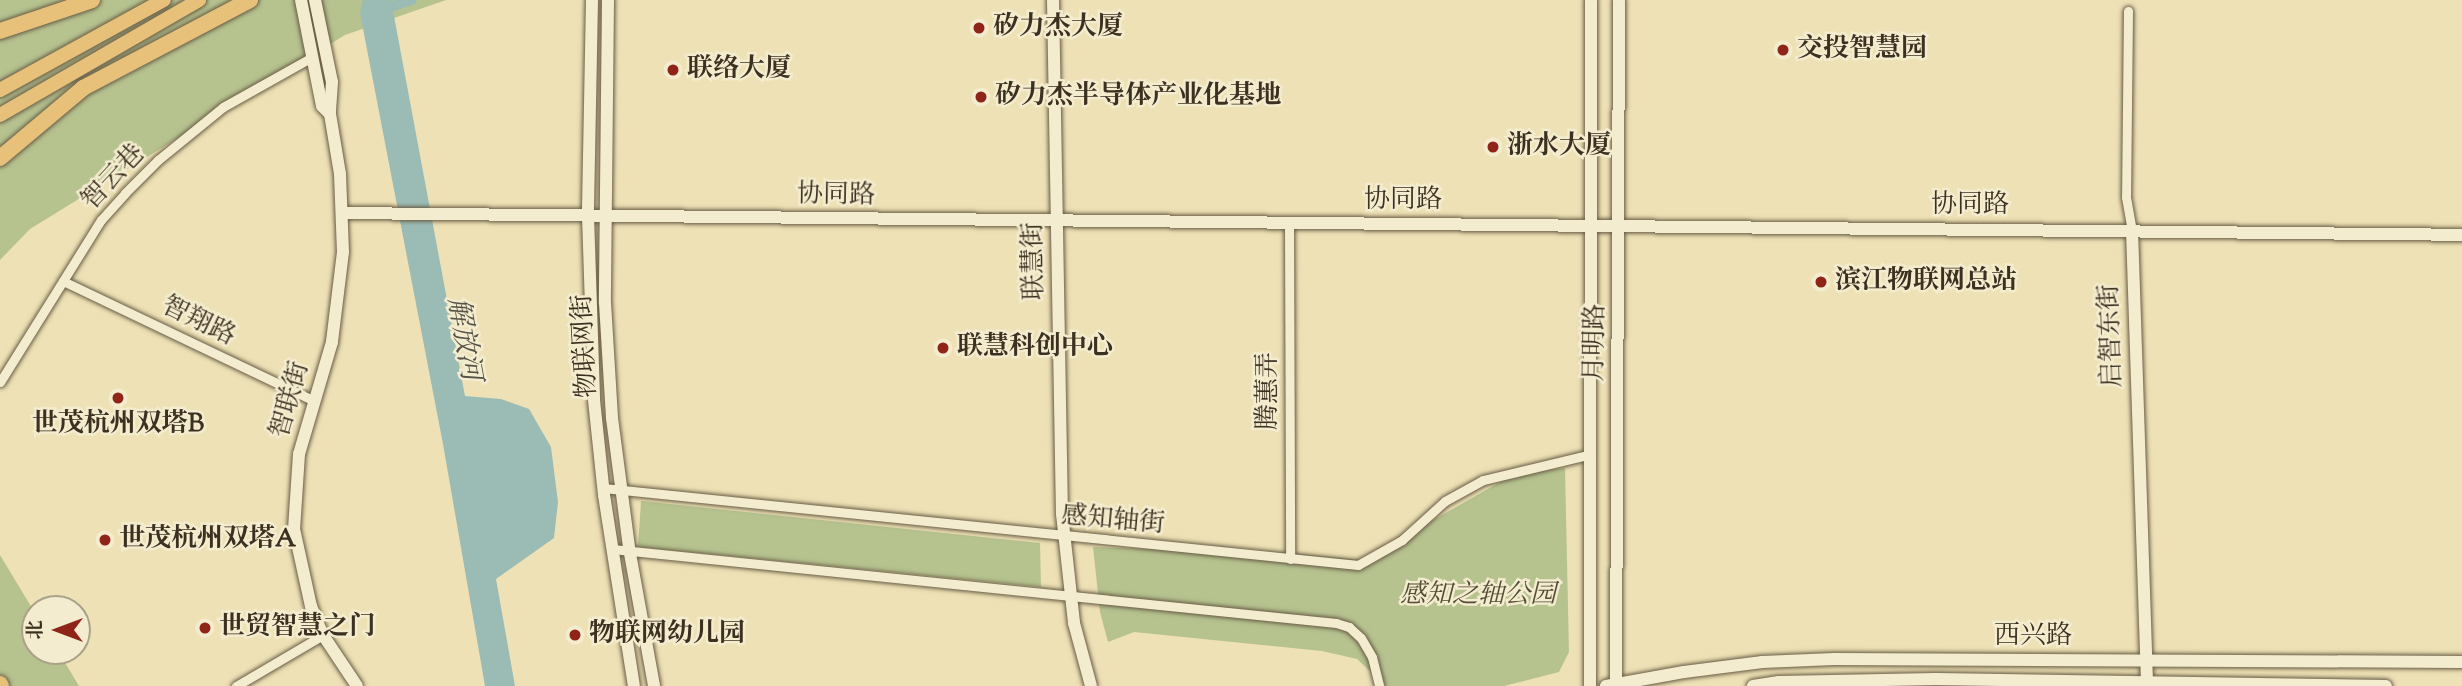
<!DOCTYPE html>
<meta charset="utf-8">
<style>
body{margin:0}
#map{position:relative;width:2462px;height:686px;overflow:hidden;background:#eee1b5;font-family:"Sorts Mill Goudy","Noto Serif SC",serif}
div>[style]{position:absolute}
.green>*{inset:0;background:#b6c38f}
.water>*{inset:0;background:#9bbcb5}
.canal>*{height:10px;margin:-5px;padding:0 5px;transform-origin:5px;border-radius:5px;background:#9bbcb5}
.roads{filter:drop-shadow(0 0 2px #685c45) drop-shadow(0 0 2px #685c45)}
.street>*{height:9px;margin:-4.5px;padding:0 4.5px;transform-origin:4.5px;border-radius:4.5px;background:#f4eccf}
.secondary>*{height:12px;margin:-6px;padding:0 6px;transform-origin:6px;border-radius:6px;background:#f4eccf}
.primary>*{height:14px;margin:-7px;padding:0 7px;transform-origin:7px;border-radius:7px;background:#e7c07a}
.highway>*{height:16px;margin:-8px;padding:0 8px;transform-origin:8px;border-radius:8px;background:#e7c07a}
.dots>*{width:19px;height:19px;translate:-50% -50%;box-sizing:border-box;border:4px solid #f4eccf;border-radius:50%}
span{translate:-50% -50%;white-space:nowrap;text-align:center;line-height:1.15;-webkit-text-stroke:5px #f4eccf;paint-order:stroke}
.poi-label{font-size:26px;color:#3c3020;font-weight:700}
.left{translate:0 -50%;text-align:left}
.street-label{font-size:26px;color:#3c3020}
.park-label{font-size:26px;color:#544d36;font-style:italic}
.water-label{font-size:28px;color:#545345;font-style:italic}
.north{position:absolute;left:21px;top:595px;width:70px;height:70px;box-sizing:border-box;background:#f4eccf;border:2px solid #aaa189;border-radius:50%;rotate:270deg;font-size:19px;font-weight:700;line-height:28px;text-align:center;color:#3c3020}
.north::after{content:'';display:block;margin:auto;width:24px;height:32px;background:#8f2418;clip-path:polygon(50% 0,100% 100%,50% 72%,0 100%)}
</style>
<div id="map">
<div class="green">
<i style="clip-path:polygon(0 0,446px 0,345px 35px,30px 229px,0 260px)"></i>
<i style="clip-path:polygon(1565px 468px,1569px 652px,1559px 672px,1504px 686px,1386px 686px,1357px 659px,1322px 651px,1134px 632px,1108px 642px,1100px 612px,1093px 547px,1291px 553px,1363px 560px,1516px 473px)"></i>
<i style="clip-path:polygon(641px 501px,1040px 543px,1041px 587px,638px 547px)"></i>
<i style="clip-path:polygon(0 555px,35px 613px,35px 651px,58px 651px,79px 686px,0 686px)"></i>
</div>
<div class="water">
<i style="clip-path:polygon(363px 0,391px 0,465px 396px,501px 399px,529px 409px,551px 447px,558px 502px,554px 538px,496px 579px,515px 686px,485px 686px,443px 444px,360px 13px)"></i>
</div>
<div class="canal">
<i style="left:381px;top:10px;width:32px;rotate:-18deg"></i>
</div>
<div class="roads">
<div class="street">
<i style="left:2128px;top:11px;width:186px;rotate:90.6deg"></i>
<i style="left:2126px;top:197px;width:34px;rotate:80deg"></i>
<i style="left:1289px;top:223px;width:336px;rotate:89.8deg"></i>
<i style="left:63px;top:281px;width:279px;rotate:25.5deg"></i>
<i style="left:0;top:382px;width:191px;rotate:-58.1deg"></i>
<i style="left:101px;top:220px;width:36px;rotate:-48deg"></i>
<i style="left:125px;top:193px;width:47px;rotate:-45deg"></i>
<i style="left:158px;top:160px;width:84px;rotate:-39.2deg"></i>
<i style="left:223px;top:107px;width:102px;rotate:-29.3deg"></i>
<i style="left:603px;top:488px;width:759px;rotate:5.82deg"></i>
<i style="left:1358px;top:565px;width:51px;rotate:-29.6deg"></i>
<i style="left:1402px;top:540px;width:58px;rotate:-42.2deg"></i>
<i style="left:1445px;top:501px;width:43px;rotate:-28.9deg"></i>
<i style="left:1483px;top:480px;width:111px;rotate:-13.5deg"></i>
<i style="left:612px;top:549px;width:728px;rotate:5.84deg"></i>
<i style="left:1336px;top:623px;width:14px;rotate:17deg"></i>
<i style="left:1349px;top:627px;width:16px;rotate:43deg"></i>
<i style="left:1361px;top:638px;width:22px;rotate:60deg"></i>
<i style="left:1372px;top:657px;width:30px;rotate:76deg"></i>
<i style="left:236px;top:686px;width:101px;rotate:-30.4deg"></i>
</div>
<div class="secondary">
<i style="left:301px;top:0;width:108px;rotate:78.8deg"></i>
<i style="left:322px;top:106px;width:11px;rotate:45deg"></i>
<i style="left:315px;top:0;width:84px;rotate:78.3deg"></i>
<i style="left:332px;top:82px;width:32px;rotate:94deg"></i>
<i style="left:330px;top:114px;width:61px;rotate:80.5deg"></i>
<i style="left:340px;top:174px;width:78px;rotate:87.8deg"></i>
<i style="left:343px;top:252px;width:91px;rotate:97deg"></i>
<i style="left:332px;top:342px;width:117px;rotate:106.4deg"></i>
<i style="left:299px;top:454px;width:75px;rotate:93.8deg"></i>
<i style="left:294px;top:529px;width:79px;rotate:77.6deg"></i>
<i style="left:311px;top:606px;width:31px;rotate:68deg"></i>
<i style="left:323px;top:635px;width:61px;rotate:56.3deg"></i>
<i style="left:592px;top:0;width:216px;rotate:91.1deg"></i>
<i style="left:588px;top:216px;width:184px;rotate:88.1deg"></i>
<i style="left:594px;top:400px;width:96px;rotate:84deg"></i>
<i style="left:604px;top:495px;width:193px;rotate:81.1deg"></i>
<i style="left:608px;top:0;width:303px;rotate:90.6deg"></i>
<i style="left:605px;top:303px;width:115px;rotate:86.5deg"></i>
<i style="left:612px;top:418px;width:131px;rotate:82.5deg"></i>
<i style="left:629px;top:548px;width:140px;rotate:79.7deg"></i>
<i style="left:1053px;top:0;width:514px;rotate:89deg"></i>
<i style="left:1062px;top:514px;width:110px;rotate:83.7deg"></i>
<i style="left:1074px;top:623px;width:65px;rotate:74.9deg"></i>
<i style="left:343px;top:213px;width:2119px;rotate:0.59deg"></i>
<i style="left:2132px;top:230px;width:456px;rotate:88.1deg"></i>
<i style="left:1590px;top:686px;width:686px;rotate:-89.92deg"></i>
<i style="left:1606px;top:686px;width:79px;rotate:-10.2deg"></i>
<i style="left:1684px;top:672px;width:79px;rotate:-7.3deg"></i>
<i style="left:1762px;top:662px;width:72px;rotate:-2.4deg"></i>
<i style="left:1834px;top:659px;width:628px;rotate:0.27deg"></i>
<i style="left:1616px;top:686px;width:686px;rotate:-89.75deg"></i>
<i style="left:1753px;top:686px;width:26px;rotate:-9deg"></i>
<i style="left:1779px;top:682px;width:157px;rotate:-1.1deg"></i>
<i style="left:1936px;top:679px;width:450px;rotate:0.9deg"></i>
</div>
<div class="primary">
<i style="left:0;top:90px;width:187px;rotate:-28.8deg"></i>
<i style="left:0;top:115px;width:230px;rotate:-30deg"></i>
</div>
<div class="highway">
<i style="left:0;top:31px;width:97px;rotate:-18.6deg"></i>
<i style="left:0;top:158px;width:109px;rotate:-40.1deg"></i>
<i style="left:83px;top:88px;width:189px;rotate:-27.8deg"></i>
<i style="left:0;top:684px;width:2px;rotate:63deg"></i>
</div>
</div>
<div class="dots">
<i style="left:979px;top:28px;background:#8f2418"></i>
<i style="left:1783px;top:50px;background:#8f2418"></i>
<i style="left:673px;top:70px;background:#8f2418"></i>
<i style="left:981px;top:97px;background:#8f2418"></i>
<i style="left:1493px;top:147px;background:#8f2418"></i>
<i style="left:1821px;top:282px;background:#8f2418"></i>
<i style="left:943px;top:348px;background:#8f2418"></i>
<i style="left:118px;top:398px;background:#8f2418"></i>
<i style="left:105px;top:540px;background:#8f2418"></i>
<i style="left:205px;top:628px;background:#8f2418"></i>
<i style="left:575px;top:635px;background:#8f2418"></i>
</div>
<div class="poi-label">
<span class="left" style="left:993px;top:28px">矽力杰大厦</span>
<span class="left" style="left:1797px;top:50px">交投智慧园</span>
<span class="left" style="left:687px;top:70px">联络大厦</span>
<span class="left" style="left:995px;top:97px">矽力杰半导体产业化基地</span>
<span class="left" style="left:1507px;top:147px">浙水大厦</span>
<span class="left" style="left:1835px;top:282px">滨江物联网总站</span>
<span class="left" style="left:957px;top:348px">联慧科创中心</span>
<span style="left:118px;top:425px">世茂杭州双塔B</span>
<span class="left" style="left:119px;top:540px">世茂杭州双塔A</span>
<span class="left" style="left:219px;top:628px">世贸智慧之门</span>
<span class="left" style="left:589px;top:635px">物联网幼儿园</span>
</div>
<div class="street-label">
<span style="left:114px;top:178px;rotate:-47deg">智云巷</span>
<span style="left:836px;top:196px;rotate:1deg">协同路</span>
<span style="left:1403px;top:201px">协同路</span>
<span style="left:1970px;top:206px">协同路</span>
<span style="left:1035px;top:261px;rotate:-91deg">联慧街</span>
<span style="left:198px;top:322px;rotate:26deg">智翔路</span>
<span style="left:2112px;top:336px;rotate:-92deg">启智东街</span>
<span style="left:1596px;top:343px;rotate:-89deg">月明路</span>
<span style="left:586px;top:346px;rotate:-93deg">物联网街</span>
<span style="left:1269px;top:391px;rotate:-90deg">腾蕙弄</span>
<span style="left:291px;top:400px;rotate:-74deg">智联街</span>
<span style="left:1113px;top:521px;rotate:5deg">感知轴街</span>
<span style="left:2033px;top:637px">西兴路</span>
</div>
<div class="park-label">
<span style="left:1478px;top:596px">感知之轴公园</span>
</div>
<div class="water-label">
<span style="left:463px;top:339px;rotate:80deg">解放河</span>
</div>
<div class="north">北</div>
</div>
